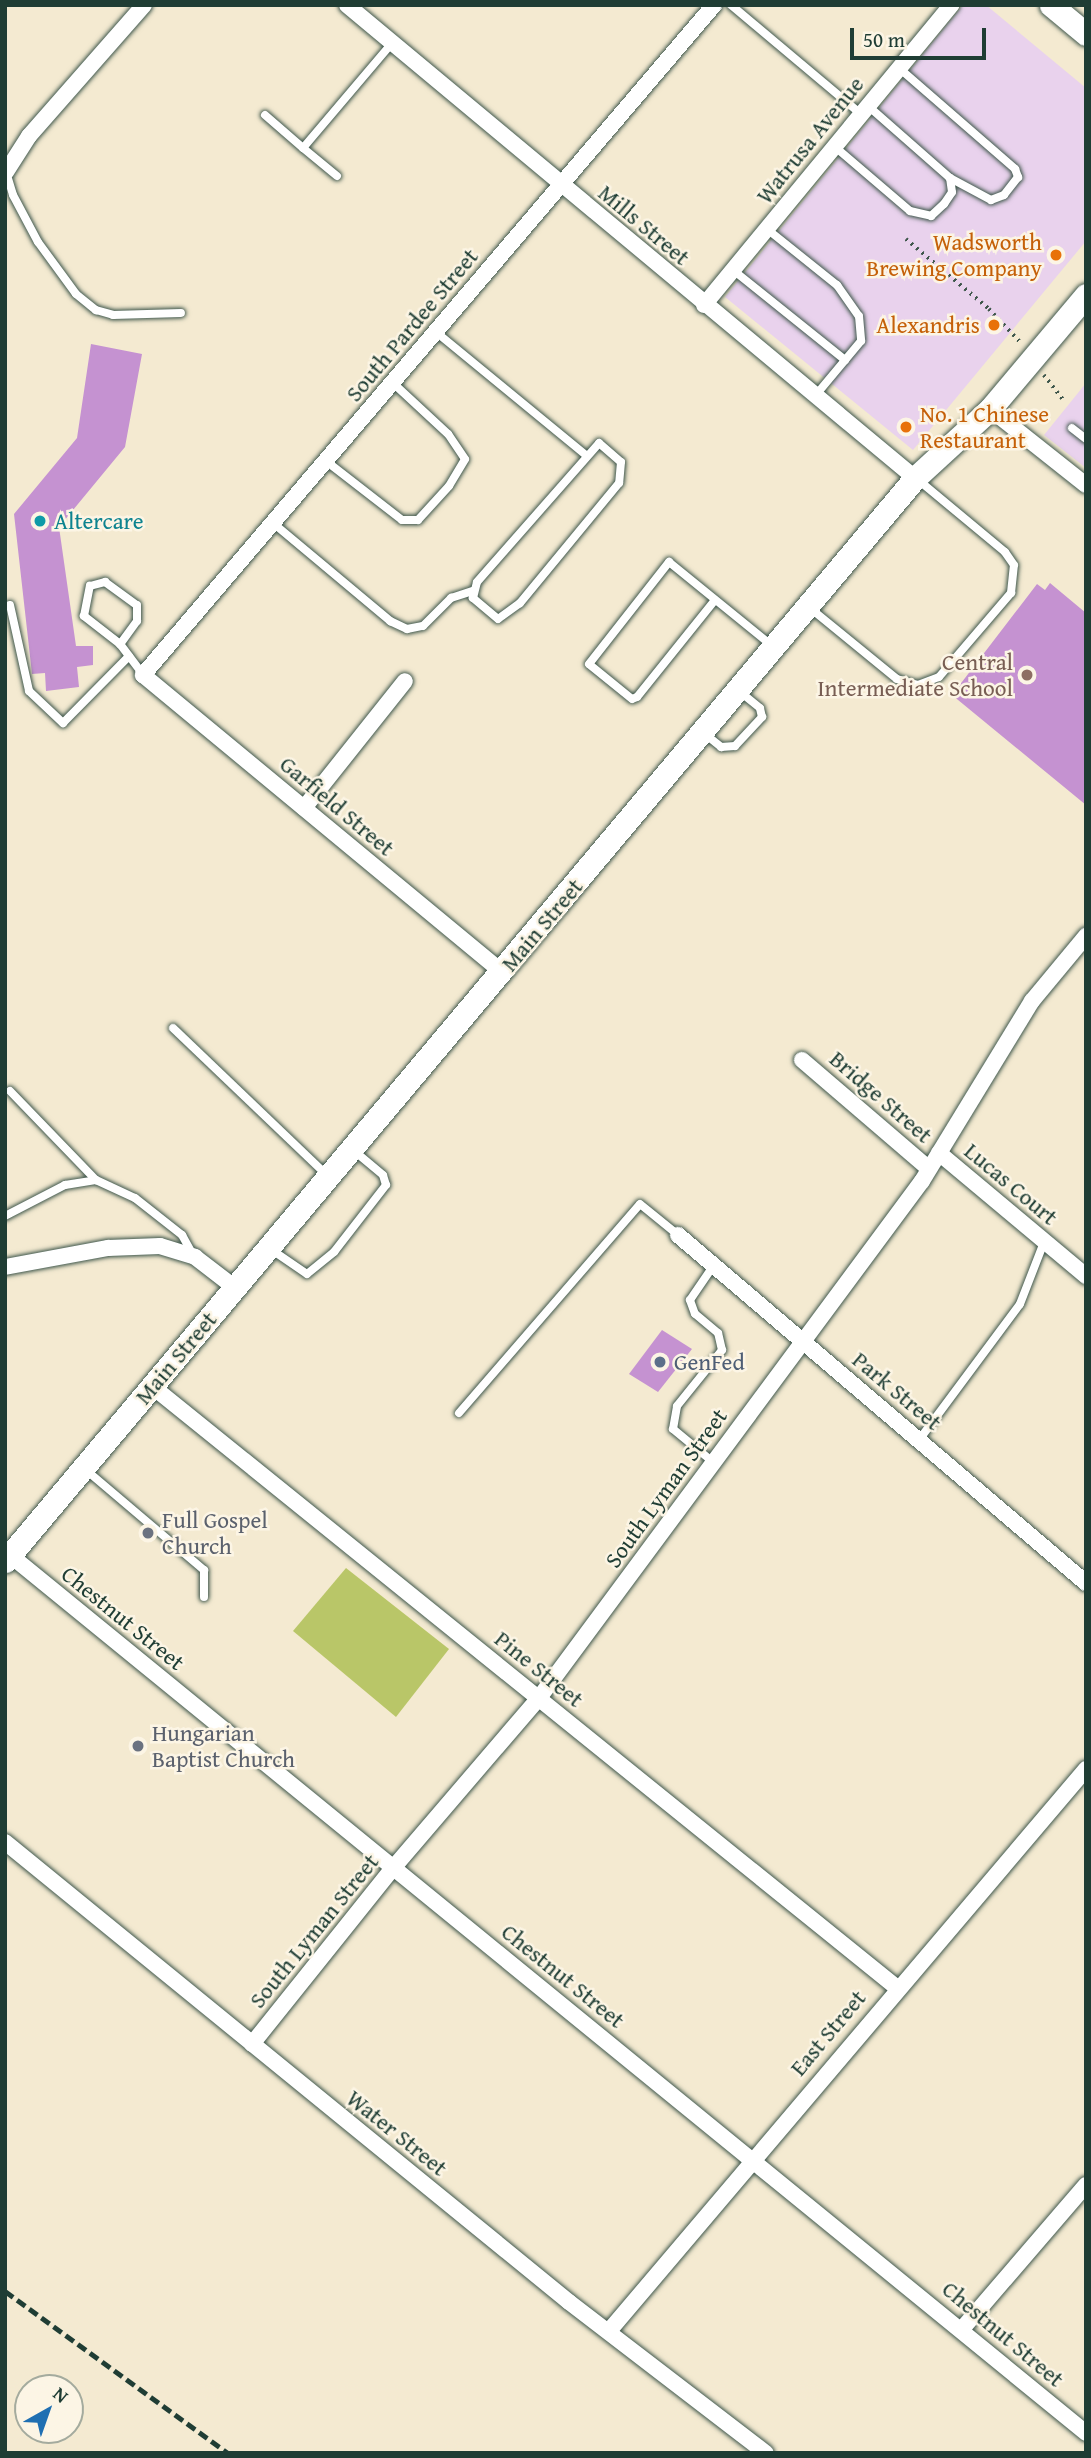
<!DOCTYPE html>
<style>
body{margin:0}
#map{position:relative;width:1091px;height:2458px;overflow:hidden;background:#f4ead1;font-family:"Gentium Book Plus",serif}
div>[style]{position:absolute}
.built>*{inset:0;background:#e9d2ed}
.green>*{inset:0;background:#b9c668}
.building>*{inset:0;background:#c592d1}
.path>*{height:3.5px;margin-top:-1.75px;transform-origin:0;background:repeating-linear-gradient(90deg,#3f574c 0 2px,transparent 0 7px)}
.roads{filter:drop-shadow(0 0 2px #3f574c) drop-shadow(0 0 2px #3f574c)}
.service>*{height:8px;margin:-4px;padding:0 4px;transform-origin:4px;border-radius:4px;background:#fff}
.minor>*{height:16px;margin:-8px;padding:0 8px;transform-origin:8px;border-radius:8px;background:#fff}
.secondary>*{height:23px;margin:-11.5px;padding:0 11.5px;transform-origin:11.5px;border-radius:11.5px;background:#fff}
.rail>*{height:5px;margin-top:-2.5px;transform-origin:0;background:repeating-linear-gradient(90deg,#1f3d34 0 10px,transparent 0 15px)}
.dots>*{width:19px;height:19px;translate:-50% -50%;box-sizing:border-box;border:4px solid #fcf5e5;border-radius:50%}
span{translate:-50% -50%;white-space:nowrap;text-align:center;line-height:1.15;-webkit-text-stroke:5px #fcf5e5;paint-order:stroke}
.street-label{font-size:23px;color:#1f3d34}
.food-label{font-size:23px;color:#c56008}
.right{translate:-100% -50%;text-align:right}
.left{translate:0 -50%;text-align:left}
.culture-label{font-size:23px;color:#0d838f}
.education-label{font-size:23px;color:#785e54}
.service-label{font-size:23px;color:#4e5e75}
.worship-label{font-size:23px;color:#5b616d}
.frame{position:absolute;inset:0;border:7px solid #1f3d34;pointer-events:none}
.north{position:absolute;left:14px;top:2374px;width:70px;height:70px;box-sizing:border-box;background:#fcf5e5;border:2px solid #a4ab9e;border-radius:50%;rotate:40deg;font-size:19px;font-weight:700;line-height:28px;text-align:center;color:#1f3d34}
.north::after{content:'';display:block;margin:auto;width:24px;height:32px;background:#1f6fb2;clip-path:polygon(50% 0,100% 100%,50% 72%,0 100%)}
.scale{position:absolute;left:850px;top:28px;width:136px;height:32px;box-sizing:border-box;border:4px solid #1f3d34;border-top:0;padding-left:9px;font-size:21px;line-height:24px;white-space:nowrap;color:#1f3d34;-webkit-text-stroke:5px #fcf5e5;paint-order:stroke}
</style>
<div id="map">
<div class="built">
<i style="clip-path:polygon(963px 5px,986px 5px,1086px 88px,1086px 241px,913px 450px,725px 297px)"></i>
<i style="clip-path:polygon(1086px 383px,1086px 468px,1044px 435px)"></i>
</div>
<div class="green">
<i style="clip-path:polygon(346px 1568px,449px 1649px,396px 1717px,293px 1631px)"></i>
</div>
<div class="building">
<i style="clip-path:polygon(91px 344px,142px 354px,125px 447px,59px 527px,76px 646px,93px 646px,93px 665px,77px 667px,79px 687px,46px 691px,45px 673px,32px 674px,14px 514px,77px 438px)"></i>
<i style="clip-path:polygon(1050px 583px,1086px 613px,1086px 805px,952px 695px,1037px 584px,1045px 590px)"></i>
<i style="clip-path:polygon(662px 1330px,692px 1349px,658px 1392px,629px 1374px)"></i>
</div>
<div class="path">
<i style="left:906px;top:239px;width:109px;rotate:40.1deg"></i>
<i style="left:989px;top:309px;width:47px;rotate:46.7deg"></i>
<i style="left:1044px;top:375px;width:33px;rotate:52deg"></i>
</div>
<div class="roads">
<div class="service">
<i style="left:731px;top:5px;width:170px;rotate:40deg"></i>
<i style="left:899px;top:68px;width:154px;rotate:41deg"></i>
<i style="left:1015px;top:169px;width:9px;rotate:69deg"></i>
<i style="left:1018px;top:177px;width:23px;rotate:128deg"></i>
<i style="left:1004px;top:195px;width:14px;rotate:159deg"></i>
<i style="left:991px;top:200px;width:47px;rotate:-151.8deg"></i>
<i style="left:265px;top:115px;width:50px;rotate:41deg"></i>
<i style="left:834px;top:146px;width:100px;rotate:40.5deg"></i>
<i style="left:910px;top:211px;width:22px;rotate:13deg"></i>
<i style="left:931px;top:216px;width:18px;rotate:-43deg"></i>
<i style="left:944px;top:204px;width:14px;rotate:-56deg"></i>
<i style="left:952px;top:192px;width:14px;rotate:-98deg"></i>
<i style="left:950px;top:178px;width:109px;rotate:-138.7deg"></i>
<i style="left:6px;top:172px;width:24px;rotate:73deg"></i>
<i style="left:13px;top:195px;width:53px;rotate:62deg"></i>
<i style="left:38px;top:242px;width:64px;rotate:53.8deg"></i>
<i style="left:76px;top:294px;width:26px;rotate:39deg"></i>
<i style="left:96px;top:310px;width:18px;rotate:16deg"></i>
<i style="left:113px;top:315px;width:68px;rotate:-1.7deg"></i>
<i style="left:337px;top:176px;width:44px;rotate:-140.5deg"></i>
<i style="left:303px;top:148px;width:138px;rotate:-49.7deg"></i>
<i style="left:767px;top:229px;width:90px;rotate:38.7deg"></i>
<i style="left:837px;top:285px;width:38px;rotate:55deg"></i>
<i style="left:859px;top:316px;width:25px;rotate:85deg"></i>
<i style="left:861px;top:341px;width:72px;rotate:129.9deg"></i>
<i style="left:733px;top:270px;width:144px;rotate:38.8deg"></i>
<i style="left:436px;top:332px;width:195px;rotate:39.4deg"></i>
<i style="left:1072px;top:428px;width:18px;rotate:38deg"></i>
<i style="left:599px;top:443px;width:29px;rotate:41deg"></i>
<i style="left:621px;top:462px;width:21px;rotate:95deg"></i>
<i style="left:619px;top:483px;width:156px;rotate:129.5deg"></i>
<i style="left:520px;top:603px;width:27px;rotate:144deg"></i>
<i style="left:498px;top:619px;width:33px;rotate:-140deg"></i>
<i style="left:473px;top:598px;width:16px;rotate:-76deg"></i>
<i style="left:477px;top:582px;width:185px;rotate:-48.7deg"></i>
<i style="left:326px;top:461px;width:96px;rotate:37.8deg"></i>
<i style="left:402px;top:520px;width:16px"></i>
<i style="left:418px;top:520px;width:46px;rotate:-47.6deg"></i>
<i style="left:449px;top:486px;width:31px;rotate:-59deg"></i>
<i style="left:465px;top:459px;width:30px;rotate:-124deg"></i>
<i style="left:448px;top:434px;width:75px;rotate:-137.2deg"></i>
<i style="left:273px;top:523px;width:153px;rotate:39.9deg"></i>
<i style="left:390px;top:621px;width:19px;rotate:25deg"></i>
<i style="left:407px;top:629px;width:16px;rotate:-11deg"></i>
<i style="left:423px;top:626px;width:40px;rotate:-45deg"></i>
<i style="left:451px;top:598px;width:23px;rotate:-18deg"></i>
<i style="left:715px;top:600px;width:124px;rotate:128.8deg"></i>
<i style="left:637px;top:697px;width:5px;rotate:158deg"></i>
<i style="left:632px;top:699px;width:55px;rotate:-140.9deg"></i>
<i style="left:589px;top:664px;width:130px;rotate:-51.9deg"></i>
<i style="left:669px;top:562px;width:132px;rotate:39.1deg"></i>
<i style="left:10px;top:605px;width:88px;rotate:77.5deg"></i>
<i style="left:29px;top:691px;width:47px;rotate:43.3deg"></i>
<i style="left:63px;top:723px;width:94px;rotate:-45.4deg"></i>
<i style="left:810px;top:608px;width:112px;rotate:39.2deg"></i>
<i style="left:897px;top:679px;width:22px;rotate:16deg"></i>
<i style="left:918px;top:685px;width:22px;rotate:-21deg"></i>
<i style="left:939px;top:677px;width:111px;rotate:-49.4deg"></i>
<i style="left:1011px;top:593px;width:28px;rotate:-84deg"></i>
<i style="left:1014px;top:565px;width:16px;rotate:-125deg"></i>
<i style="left:1005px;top:552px;width:116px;rotate:-140.3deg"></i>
<i style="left:120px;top:644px;width:46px;rotate:-142.1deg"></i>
<i style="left:84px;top:616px;width:31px;rotate:-79deg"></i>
<i style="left:90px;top:586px;width:16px;rotate:-15deg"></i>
<i style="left:105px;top:582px;width:39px;rotate:36deg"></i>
<i style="left:137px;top:605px;width:16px;rotate:90deg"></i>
<i style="left:137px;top:621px;width:29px;rotate:126deg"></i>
<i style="left:120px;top:644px;width:39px;rotate:53deg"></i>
<i style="left:705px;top:734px;width:21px;rotate:39deg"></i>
<i style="left:721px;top:747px;width:14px;rotate:-4deg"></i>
<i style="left:735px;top:746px;width:40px;rotate:-47deg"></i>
<i style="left:762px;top:717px;width:9px;rotate:-103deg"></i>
<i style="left:760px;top:708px;width:28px;rotate:-141deg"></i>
<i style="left:173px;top:1028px;width:211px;rotate:43.7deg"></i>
<i style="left:10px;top:1091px;width:124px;rotate:46deg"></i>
<i style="left:5px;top:1216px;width:68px;rotate:-27.3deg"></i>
<i style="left:65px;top:1185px;width:31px;rotate:-9deg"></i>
<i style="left:96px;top:1180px;width:43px;rotate:24.8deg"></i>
<i style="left:135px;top:1198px;width:60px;rotate:38.2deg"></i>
<i style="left:182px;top:1235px;width:23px;rotate:61deg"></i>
<i style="left:269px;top:1248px;width:46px;rotate:34.4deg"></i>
<i style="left:307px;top:1274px;width:35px;rotate:-39deg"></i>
<i style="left:334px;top:1252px;width:85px;rotate:-52.2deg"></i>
<i style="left:386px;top:1185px;width:10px;rotate:-107deg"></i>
<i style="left:383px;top:1175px;width:38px;rotate:-140deg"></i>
<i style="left:459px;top:1413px;width:276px;rotate:-49.1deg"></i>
<i style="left:640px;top:1204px;width:49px;rotate:39.2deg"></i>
<i style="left:919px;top:1440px;width:169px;rotate:-53.4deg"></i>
<i style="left:1020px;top:1304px;width:66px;rotate:-68.8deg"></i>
<i style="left:713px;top:1462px;width:52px;rotate:-140.5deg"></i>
<i style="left:673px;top:1429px;width:23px;rotate:-80deg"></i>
<i style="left:677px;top:1406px;width:72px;rotate:-51.2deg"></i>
<i style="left:722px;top:1350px;width:17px;rotate:-103deg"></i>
<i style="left:718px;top:1333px;width:30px;rotate:-140deg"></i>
<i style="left:695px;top:1314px;width:15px;rotate:-110deg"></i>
<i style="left:690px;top:1300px;width:42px;rotate:-55.6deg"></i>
<i style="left:86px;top:1470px;width:155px;rotate:40.3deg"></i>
<i style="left:204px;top:1570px;width:27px;rotate:90deg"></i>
</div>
<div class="minor">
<i style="left:347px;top:5px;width:739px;rotate:39.79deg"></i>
<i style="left:6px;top:172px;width:43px;rotate:-57.4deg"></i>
<i style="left:29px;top:136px;width:174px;rotate:-48.7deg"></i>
<i style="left:704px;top:305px;width:389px;rotate:-50.5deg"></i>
<i style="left:990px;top:409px;width:122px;rotate:38.4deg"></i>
<i style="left:304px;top:808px;width:162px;rotate:-51.5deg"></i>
<i style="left:502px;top:972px;width:466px;rotate:-140.4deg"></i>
<i style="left:143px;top:675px;width:880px;rotate:-49.56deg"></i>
<i style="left:802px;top:1060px;width:167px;rotate:40.6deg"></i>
<i style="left:939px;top:1153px;width:192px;rotate:39.9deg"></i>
<i style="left:678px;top:1235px;width:536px;rotate:40.46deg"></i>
<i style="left:5px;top:1267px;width:105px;rotate:-10.5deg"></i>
<i style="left:108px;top:1248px;width:52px;rotate:-2.2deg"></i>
<i style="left:160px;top:1246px;width:37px;rotate:17deg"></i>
<i style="left:195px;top:1257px;width:49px;rotate:37.6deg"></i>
<i style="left:153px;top:1387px;width:955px;rotate:38.92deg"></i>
<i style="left:10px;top:1555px;width:1389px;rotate:39.21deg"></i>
<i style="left:5px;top:1842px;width:728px;rotate:39.2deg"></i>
<i style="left:569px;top:2302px;width:248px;rotate:37.5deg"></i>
<i style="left:252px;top:2044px;width:227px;rotate:-51.3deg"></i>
<i style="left:394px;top:1867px;width:223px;rotate:-49.4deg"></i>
<i style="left:539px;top:1698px;width:643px;rotate:-53.47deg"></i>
<i style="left:922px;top:1181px;width:211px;rotate:-58.6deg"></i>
<i style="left:1032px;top:1001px;width:85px;rotate:-50.3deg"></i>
<i style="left:962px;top:2329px;width:190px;rotate:-49.3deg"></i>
<i style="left:609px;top:2331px;width:737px;rotate:-49.68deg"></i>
</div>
<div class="secondary">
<i style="left:1051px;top:5px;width:45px;rotate:39.6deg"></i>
<i style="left:5px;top:1561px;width:1415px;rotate:-49.96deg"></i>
<i style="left:915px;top:478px;width:102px;rotate:-42.6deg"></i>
<i style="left:990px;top:409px;width:149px;rotate:-49.9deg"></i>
</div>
</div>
<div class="rail">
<i style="left:5px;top:2291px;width:276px;rotate:36deg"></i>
</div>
<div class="dots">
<i style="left:1056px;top:255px;background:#e8710a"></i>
<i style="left:994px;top:325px;background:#e8710a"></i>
<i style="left:906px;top:427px;background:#e8710a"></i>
<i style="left:40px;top:521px;background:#0f9aa8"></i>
<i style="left:1027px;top:675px;background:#8d6e63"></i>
<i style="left:660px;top:1362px;background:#5c6f8a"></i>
<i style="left:148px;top:1533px;background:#6b7280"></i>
<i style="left:138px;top:1746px;background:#6b7280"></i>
</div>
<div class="street-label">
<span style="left:810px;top:140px;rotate:-51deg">Watrusa Avenue</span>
<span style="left:644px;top:225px;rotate:40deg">Mills Street</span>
<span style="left:412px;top:325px;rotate:-50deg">South Pardee Street</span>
<span style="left:337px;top:806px;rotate:40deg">Garfield Street</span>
<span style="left:542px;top:925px;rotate:-50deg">Main Street</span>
<span style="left:881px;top:1097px;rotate:41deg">Bridge Street</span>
<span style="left:1011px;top:1184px;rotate:40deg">Lucas Court</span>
<span style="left:176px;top:1358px;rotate:-50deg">Main Street</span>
<span style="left:897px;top:1391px;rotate:40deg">Park Street</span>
<span style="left:666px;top:1488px;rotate:-54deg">South Lyman Street</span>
<span style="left:123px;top:1618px;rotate:39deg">Chestnut Street</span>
<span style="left:539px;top:1669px;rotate:39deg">Pine Street</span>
<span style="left:314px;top:1931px;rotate:-51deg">South Lyman Street</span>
<span style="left:563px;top:1976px;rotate:39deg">Chestnut Street</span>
<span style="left:828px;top:2033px;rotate:-50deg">East Street</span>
<span style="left:397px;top:2133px;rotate:39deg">Water Street</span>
<span style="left:1003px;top:2334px;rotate:40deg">Chestnut Street</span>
</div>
<div class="food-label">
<span class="right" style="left:1042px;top:255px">Wadsworth<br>Brewing Company</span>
<span class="right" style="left:980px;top:325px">Alexandris</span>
<span class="left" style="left:920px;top:427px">No. 1 Chinese<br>Restaurant</span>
</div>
<div class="culture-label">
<span class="left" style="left:54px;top:521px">Altercare</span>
</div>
<div class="education-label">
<span class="right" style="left:1013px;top:675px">Central<br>Intermediate School</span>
</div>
<div class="service-label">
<span class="left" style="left:674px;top:1362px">GenFed</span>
</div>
<div class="worship-label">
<span class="left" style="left:162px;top:1533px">Full Gospel<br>Church</span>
<span class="left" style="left:152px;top:1746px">Hungarian<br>Baptist Church</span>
</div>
<div class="frame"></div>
<div class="north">N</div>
<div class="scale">50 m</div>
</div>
